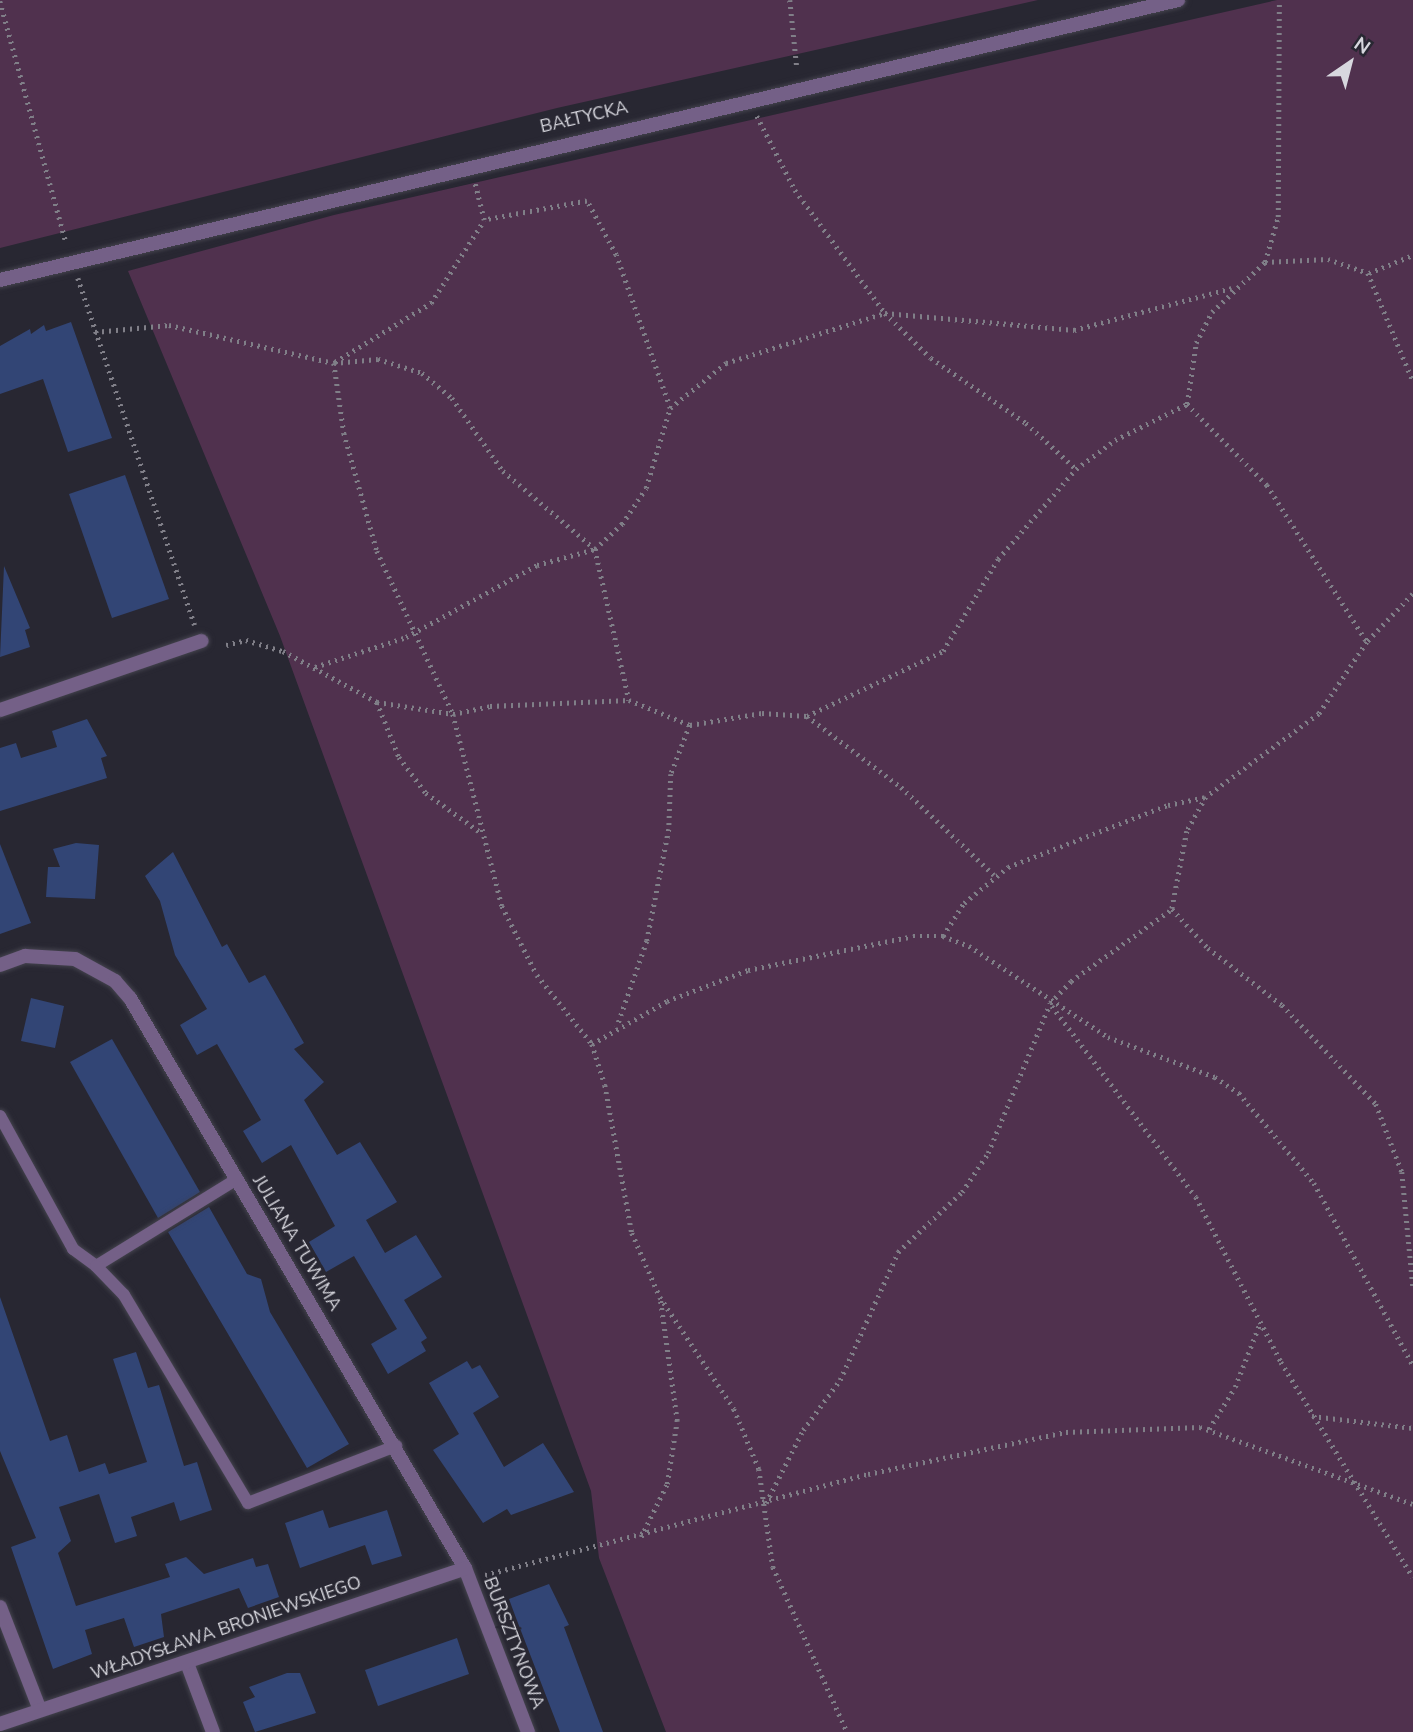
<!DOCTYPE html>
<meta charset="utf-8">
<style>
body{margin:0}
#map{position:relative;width:1413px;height:1732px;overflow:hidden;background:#282732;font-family:"Nunito Sans",sans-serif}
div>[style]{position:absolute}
.green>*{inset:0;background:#50314e}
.building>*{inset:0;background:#324575}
.path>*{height:4.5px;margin-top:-2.25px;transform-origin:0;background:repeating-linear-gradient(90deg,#807f88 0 2px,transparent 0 7px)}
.roads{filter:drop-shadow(0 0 2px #44434e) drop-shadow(0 0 2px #44434e)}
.lane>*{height:12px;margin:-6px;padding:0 6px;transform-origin:6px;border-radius:6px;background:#746087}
.street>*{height:14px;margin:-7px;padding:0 7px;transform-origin:7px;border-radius:7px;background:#746087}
span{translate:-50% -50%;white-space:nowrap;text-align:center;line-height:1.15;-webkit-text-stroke:5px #282732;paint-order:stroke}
.street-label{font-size:18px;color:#d7d7de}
.north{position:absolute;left:1315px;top:28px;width:70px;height:70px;-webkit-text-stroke:5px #282732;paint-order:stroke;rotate:35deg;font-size:19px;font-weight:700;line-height:28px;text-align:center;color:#d7d7de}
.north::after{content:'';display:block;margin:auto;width:24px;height:32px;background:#d7d7de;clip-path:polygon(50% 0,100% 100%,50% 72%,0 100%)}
</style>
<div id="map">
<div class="green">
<i style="clip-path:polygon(0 0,1038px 0,557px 108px,0 248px)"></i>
<i style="clip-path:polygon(1277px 0,1413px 0,1413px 1732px,666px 1732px,599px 1558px,591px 1491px,280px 636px,128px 271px,334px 215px)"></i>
</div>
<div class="building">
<i style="clip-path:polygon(71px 322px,112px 438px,68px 452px,43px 379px,0 394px,0 346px,30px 329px,31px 334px,44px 325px,46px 331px)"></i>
<i style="clip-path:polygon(125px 475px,169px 599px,112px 618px,69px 494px)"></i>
<i style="clip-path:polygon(4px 566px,30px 628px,25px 630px,30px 647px,0 657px)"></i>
<i style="clip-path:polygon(87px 719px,107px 756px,101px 758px,107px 778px,0 811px,0 748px,16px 743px,21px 758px,57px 747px,52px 731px)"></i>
<i style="clip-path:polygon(76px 843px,99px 845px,95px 899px,46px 897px,48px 867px,60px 867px,53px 849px)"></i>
<i style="clip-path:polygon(0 844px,31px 923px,0 934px)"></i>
<i style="clip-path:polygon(173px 852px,222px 947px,227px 944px,249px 983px,265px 975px,304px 1043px,294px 1049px,324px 1082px,304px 1100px,337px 1155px,360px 1142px,397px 1202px,366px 1220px,385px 1253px,416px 1235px,442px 1277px,404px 1300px,427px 1338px,421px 1342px,426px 1351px,388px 1374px,371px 1344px,397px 1329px,354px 1256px,326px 1272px,309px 1242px,335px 1226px,291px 1145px,262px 1163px,243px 1131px,261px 1120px,217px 1044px,197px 1055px,180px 1025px,207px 1009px,175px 955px,160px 901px,145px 876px)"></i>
<i style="clip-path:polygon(31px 998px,64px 1006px,55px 1048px,21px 1041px)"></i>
<i style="clip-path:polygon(112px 1039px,200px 1192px,158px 1218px,70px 1062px)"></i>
<i style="clip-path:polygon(209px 1207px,247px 1274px,261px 1279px,270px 1312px,349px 1444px,307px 1468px,168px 1232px)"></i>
<i style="clip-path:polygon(0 1297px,50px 1441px,67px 1435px,79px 1472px,105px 1463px,109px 1474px,147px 1462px,113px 1359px,136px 1352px,148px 1388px,159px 1385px,184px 1466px,197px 1462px,212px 1510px,180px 1521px,174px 1502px,131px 1517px,137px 1536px,115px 1543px,99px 1494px,59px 1507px,71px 1541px,58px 1553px,76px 1606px,170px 1577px,165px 1564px,186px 1557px,204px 1574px,253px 1558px,256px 1567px,268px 1564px,279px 1597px,248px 1608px,239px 1588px,161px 1614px,164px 1637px,134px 1647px,124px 1618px,85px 1630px,92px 1654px,53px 1669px,11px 1547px,36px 1538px,0 1451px)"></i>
<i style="clip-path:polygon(467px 1361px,472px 1369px,480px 1365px,499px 1397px,473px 1413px,504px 1467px,543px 1443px,574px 1492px,511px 1515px,507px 1509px,483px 1523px,433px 1450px,459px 1434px,429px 1383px)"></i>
<i style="clip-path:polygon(323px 1510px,329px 1528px,387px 1510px,402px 1556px,372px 1565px,365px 1545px,300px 1568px,285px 1523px)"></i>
<i style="clip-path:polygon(549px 1584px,569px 1625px,564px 1627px,603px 1732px,560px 1732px,516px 1618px,509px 1599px)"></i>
<i style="clip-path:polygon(457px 1638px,469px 1674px,378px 1706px,365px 1670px)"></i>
<i style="clip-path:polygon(287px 1673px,300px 1673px,316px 1713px,255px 1732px,243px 1702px,255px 1697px,249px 1687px)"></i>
</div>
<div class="path">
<i style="left:790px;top:0;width:68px;rotate:84.1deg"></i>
<i style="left:0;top:1px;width:250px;rotate:74.7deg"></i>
<i style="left:757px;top:116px;width:83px;rotate:62.8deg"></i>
<i style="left:795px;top:190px;width:152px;rotate:53.8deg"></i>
<i style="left:885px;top:313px;width:64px;rotate:44.4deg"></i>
<i style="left:931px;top:358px;width:115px;rotate:34.4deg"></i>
<i style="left:1026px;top:423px;width:68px;rotate:42.6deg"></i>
<i style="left:1265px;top:262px;width:47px;rotate:-73.9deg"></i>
<i style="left:1278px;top:217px;width:217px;rotate:-89.7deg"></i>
<i style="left:1369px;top:273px;width:48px;rotate:-22.2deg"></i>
<i style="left:78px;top:278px;width:366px;rotate:71.4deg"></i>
<i style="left:95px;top:332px;width:74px;rotate:-5.4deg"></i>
<i style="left:169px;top:325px;width:169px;rotate:13deg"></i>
<i style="left:334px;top:363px;width:71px;rotate:81.9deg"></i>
<i style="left:344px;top:433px;width:123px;rotate:74.4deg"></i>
<i style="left:377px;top:551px;width:180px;rotate:65deg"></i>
<i style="left:453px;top:714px;width:198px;rotate:75.7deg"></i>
<i style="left:502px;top:906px;width:77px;rotate:63.1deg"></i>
<i style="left:537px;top:975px;width:88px;rotate:51.4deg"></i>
<i style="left:592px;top:1044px;width:43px;rotate:72.4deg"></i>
<i style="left:605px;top:1085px;width:150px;rotate:79.7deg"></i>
<i style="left:632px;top:1233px;width:70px;rotate:66.4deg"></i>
<i style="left:660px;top:1297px;width:134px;rotate:56.5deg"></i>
<i style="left:734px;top:1409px;width:65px;rotate:67.4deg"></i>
<i style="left:759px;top:1469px;width:99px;rotate:81.9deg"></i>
<i style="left:773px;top:1567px;width:181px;rotate:65.8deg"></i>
<i style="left:335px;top:362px;width:113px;rotate:-31.6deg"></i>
<i style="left:431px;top:303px;width:98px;rotate:-57.4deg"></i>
<i style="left:484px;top:220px;width:38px;rotate:-104deg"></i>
<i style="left:334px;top:363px;width:44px;rotate:-5.2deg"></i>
<i style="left:378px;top:359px;width:46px;rotate:17.7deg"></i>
<i style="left:422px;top:373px;width:39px;rotate:40deg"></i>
<i style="left:452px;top:398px;width:89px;rotate:55.1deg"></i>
<i style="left:503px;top:471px;width:121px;rotate:40.3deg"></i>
<i style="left:595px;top:549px;width:155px;rotate:77.3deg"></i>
<i style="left:629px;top:700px;width:66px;rotate:22.3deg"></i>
<i style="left:690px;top:725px;width:53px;rotate:111.2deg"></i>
<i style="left:671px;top:774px;width:55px;rotate:92.1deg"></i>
<i style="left:669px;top:829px;width:114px;rotate:101.1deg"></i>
<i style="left:647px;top:941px;width:91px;rotate:109.2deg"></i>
<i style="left:1187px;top:404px;width:114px;rotate:45.4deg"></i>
<i style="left:1267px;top:485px;width:186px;rotate:57.5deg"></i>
<i style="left:670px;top:408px;width:72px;rotate:-38.8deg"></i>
<i style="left:726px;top:363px;width:167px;rotate:-17.5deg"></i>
<i style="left:885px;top:313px;width:190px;rotate:5.1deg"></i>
<i style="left:1074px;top:330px;width:163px;rotate:-14.9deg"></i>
<i style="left:1413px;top:594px;width:66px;rotate:133.8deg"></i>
<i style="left:1367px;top:642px;width:87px;rotate:123.7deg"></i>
<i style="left:1319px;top:714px;width:140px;rotate:143.7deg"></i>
<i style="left:1206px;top:797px;width:39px;rotate:119deg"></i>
<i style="left:1187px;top:831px;width:79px;rotate:100.9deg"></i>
<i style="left:1172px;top:909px;width:53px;rotate:47.3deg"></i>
<i style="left:1208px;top:948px;width:93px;rotate:37.6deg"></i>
<i style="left:1282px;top:1005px;width:137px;rotate:46.5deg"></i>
<i style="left:1376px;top:1104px;width:73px;rotate:69.1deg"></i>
<i style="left:1402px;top:1172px;width:116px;rotate:84.5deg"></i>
<i style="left:226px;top:645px;width:21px;rotate:-14deg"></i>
<i style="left:246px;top:640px;width:39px;rotate:17deg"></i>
<i style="left:283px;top:651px;width:107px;rotate:28.5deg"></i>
<i style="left:377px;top:702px;width:59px;rotate:68.2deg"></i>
<i style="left:399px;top:757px;width:45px;rotate:53.1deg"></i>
<i style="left:426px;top:793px;width:67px;rotate:35.8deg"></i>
<i style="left:315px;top:667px;width:96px;rotate:-18.2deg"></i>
<i style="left:406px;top:637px;width:149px;rotate:-28.8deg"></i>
<i style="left:537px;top:565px;width:60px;rotate:-15.4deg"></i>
<i style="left:595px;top:549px;width:37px;rotate:-43deg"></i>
<i style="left:622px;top:524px;width:43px;rotate:-56.3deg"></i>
<i style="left:646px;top:488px;width:84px;rotate:-73.3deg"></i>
<i style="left:670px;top:408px;width:162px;rotate:-109.4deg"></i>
<i style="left:616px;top:255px;width:61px;rotate:-118.2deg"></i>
<i style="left:587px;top:201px;width:105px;rotate:169.5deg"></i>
<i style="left:377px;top:702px;width:77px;rotate:9deg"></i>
<i style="left:453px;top:714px;width:38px;rotate:-12deg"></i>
<i style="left:490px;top:706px;width:139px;rotate:-2.5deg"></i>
<i style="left:807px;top:716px;width:118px;rotate:37.1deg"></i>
<i style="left:901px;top:787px;width:128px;rotate:43.4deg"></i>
<i style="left:690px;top:725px;width:73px;rotate:-9.5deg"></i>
<i style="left:762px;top:713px;width:45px;rotate:3.8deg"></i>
<i style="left:807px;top:716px;width:151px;rotate:-25.5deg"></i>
<i style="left:943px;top:651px;width:107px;rotate:-59.1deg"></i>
<i style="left:998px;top:559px;width:119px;rotate:-49.1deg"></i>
<i style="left:1076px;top:469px;width:49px;rotate:-36.6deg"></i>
<i style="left:1115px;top:440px;width:80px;rotate:-26.6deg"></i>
<i style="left:1187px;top:404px;width:62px;rotate:-81.6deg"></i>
<i style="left:1196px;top:343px;width:35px;rotate:-63deg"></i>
<i style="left:1212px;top:312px;width:73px;rotate:-43.3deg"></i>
<i style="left:1265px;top:262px;width:63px;rotate:-2.7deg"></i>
<i style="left:1328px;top:259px;width:42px;rotate:19.3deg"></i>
<i style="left:1368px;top:273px;width:117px;rotate:67.4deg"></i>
<i style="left:943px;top:936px;width:39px;rotate:-58deg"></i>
<i style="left:964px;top:903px;width:57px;rotate:-39.3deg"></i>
<i style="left:1008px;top:867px;width:172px;rotate:-21.2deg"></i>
<i style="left:1168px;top:805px;width:39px;rotate:-12deg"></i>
<i style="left:1052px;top:1006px;width:239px;rotate:53deg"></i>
<i style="left:1196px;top:1197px;width:186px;rotate:62.7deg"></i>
<i style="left:1281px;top:1362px;width:252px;rotate:58.5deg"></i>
<i style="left:592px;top:1044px;width:86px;rotate:-29.8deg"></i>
<i style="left:667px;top:1001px;width:87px;rotate:-20.9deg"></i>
<i style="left:748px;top:970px;width:168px;rotate:-11.6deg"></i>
<i style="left:913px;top:936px;width:30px"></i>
<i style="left:943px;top:936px;width:28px;rotate:21deg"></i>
<i style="left:969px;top:946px;width:166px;rotate:33.2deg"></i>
<i style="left:1108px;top:1037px;width:114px;rotate:20.5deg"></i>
<i style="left:1215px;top:1077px;width:29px;rotate:34deg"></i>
<i style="left:1239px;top:1093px;width:117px;rotate:50.2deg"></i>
<i style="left:1314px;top:1183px;width:207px;rotate:61.5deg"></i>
<i style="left:1312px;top:1416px;width:102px;rotate:6.8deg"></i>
<i style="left:1209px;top:1429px;width:49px;rotate:-58.2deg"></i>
<i style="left:1235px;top:1387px;width:69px;rotate:-68.7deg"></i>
<i style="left:766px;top:1503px;width:82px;rotate:-63.1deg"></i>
<i style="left:803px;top:1430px;width:62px;rotate:-53.5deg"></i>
<i style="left:840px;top:1380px;width:141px;rotate:-65.6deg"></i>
<i style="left:898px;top:1252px;width:88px;rotate:-43.2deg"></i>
<i style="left:962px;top:1192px;width:47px;rotate:-56.3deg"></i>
<i style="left:988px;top:1153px;width:162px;rotate:-67.5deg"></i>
<i style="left:1050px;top:1003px;width:30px;rotate:-46deg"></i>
<i style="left:1071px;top:981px;width:124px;rotate:-35.5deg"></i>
<i style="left:641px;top:1537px;width:59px;rotate:-63.9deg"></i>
<i style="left:667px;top:1484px;width:64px;rotate:-81deg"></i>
<i style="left:677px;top:1421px;width:123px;rotate:-97.9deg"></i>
<i style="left:485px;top:1575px;width:396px;rotate:-14.8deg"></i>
<i style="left:868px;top:1474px;width:202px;rotate:-12deg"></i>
<i style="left:1066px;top:1432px;width:134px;rotate:-2.1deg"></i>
<i style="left:1200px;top:1427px;width:226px;rotate:19.9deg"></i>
</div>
<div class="roads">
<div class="lane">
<i style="left:0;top:1116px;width:152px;rotate:61.2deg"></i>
<i style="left:73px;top:1249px;width:29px;rotate:36deg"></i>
<i style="left:96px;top:1266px;width:166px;rotate:-31.7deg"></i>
<i style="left:96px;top:1266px;width:40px;rotate:46deg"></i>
<i style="left:124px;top:1295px;width:242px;rotate:59.2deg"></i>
<i style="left:248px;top:1503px;width:159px;rotate:-21.1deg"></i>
</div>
<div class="street">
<i style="left:0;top:280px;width:1211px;rotate:-13.37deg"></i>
<i style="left:0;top:710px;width:213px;rotate:-18.9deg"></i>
<i style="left:0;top:965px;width:27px;rotate:-20deg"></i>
<i style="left:25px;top:956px;width:50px;rotate:3.4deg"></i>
<i style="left:75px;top:959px;width:46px;rotate:28.8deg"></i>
<i style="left:115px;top:981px;width:23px;rotate:49deg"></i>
<i style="left:130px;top:998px;width:661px;rotate:59.56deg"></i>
<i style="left:465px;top:1568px;width:176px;rotate:69deg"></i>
<i style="left:0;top:1607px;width:110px;rotate:68.8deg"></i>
<i style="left:187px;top:1663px;width:74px;rotate:69.4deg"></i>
<i style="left:0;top:1724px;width:490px;rotate:-18.5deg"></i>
</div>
</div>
<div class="street-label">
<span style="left:584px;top:117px;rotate:-13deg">BAŁTYCKA</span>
<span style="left:297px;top:1243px;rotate:59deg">JULIANA TUWIMA</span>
<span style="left:226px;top:1628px;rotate:-19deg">WŁADYSŁAWA BRONIEWSKIEGO</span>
<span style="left:514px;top:1643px;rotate:69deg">BURSZTYNOWA</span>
</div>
<div class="north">N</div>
</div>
